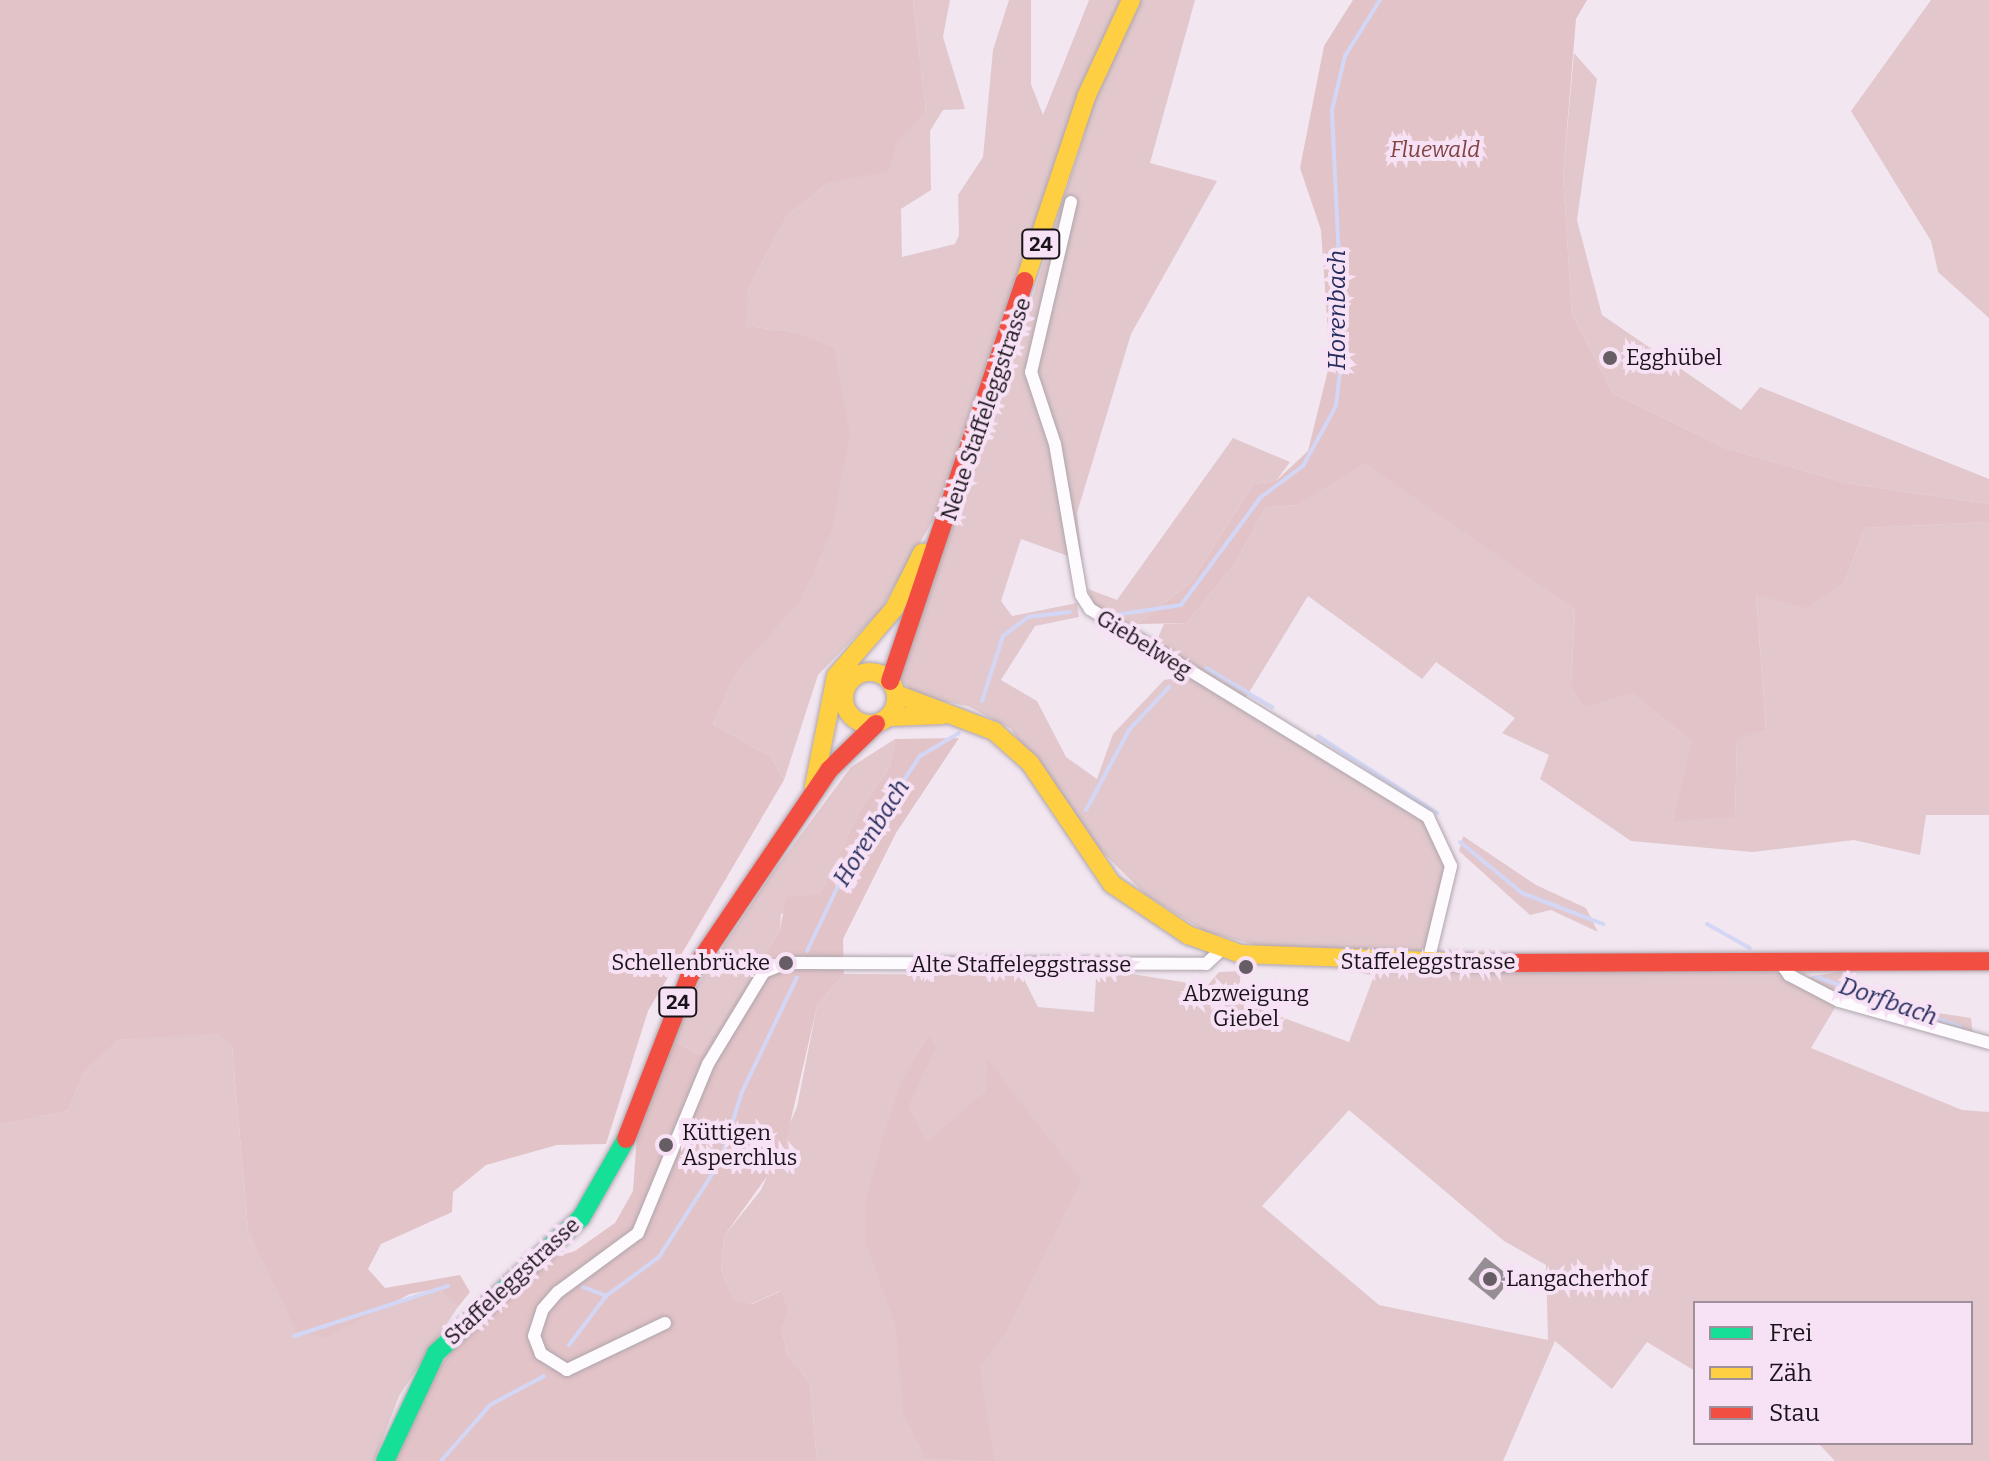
<!DOCTYPE html>
<meta charset="utf-8">
<style>
body{margin:0}
#map{position:relative;width:1989px;height:1461px;overflow:hidden;background:#f2e6f1;font-family:Bitter,serif}
div>[style]{position:absolute}
.green>*{inset:0;background:#e2c8cc}
.forest>*{inset:0;background:#e2c3c7}
.stream>*{height:4px;margin:-2px;padding:0 2px;transform-origin:2px;border-radius:2px;background:#d3d7f5}
.building>*{inset:0;background:#978d94}
.roads{filter:drop-shadow(0 0 2px #aea5ad) drop-shadow(0 0 2px #aea5ad)}
.street>*{height:12px;margin:-6px;padding:0 6px;transform-origin:6px;border-radius:6px;background:#fdfbfd}
.fast>*{height:18px;margin:-9px;padding:0 9px;transform-origin:9px;border-radius:9px;background:#16e098}
.slow>*{height:18px;margin:-9px;padding:0 9px;transform-origin:9px;border-radius:9px;background:#ffcf43}
.slow>.ring{margin:-9px;padding:0;box-sizing:content-box;background:none;border:18px solid #ffcf43;border-radius:50%}
.jam>*{height:18px;margin:-9px;padding:0 9px;transform-origin:9px;border-radius:9px;background:#f24e42}
.dots>*{width:22px;height:22px;translate:-50% -50%;box-sizing:border-box;border:4px solid #f7e1f5;border-radius:50%}
span{translate:-50% -50%;white-space:nowrap;text-align:center;line-height:1.15;-webkit-text-stroke:8px #f7e1f5;paint-order:stroke}
.shield-label span{padding:2px 6px;background:#f7e1f5;border:2px solid;border-radius:6px;-webkit-text-stroke-width:0}
.shield-label{font-size:20px;color:#1a131a;font-weight:700}
.park-label{font-size:22px;color:#814342;font-style:italic}
.poi-label{font-size:22px;color:#1a131a}
.left{translate:0 -50%;text-align:left}
.right{translate:-100% -50%;text-align:right}
.street-label{font-size:22px;color:#1a131a}
.water-label{font-size:24px;color:#262d5d;font-style:italic}
.legend{position:absolute;left:1693px;top:1301px;width:280px;height:144px;box-sizing:border-box;background:#f7e1f5;border:2px solid #9f8f9d;margin:0;padding:10px 14px;list-style:none;font-size:24px;color:#1a131a}
.legend li{display:flex;align-items:center;gap:16px;height:40px}
.legend b{width:40px;border:2px solid #9f8f9d}
</style>
<div id="map">
<div class="green">
<i style="clip-path:polygon(evenodd,913px 0,950px 0,943px 37px,965px 109px,943px 110px,930px 131px,931px 190px,901px 209px,902px 257px,955px 244px,959px 235px,958px 195px,983px 157px,993px 50px,1009px 0,1031px 0,1031px 84px,1043px 115px,1089px 0,1195px 0,1150px 163px,1217px 181px,1131px 334px,1077px 513px,1082px 561px,1021px 539px,1001px 601px,1012px 616px,1077px 603px,1079px 617px,1035px 626px,1001px 680px,1037px 701px,1066px 757px,1097px 779px,1113px 734px,1164px 680px,1183px 677px,1156px 642px,1164px 624px,1187px 623px,1236px 562px,1266px 507px,1298px 505px,1365px 462px,1575px 610px,1571px 685px,1631px 693px,1692px 742px,1735px 817px,1737px 739px,1766px 728px,1756px 594px,1845px 581px,1865px 528px,1989px 522px,1989px 815px,1926px 815px,1920px 855px,1854px 840px,1752px 852px,1631px 841px,1540px 779px,1549px 755px,1502px 733px,1515px 718px,1436px 662px,1422px 679px,1308px 596px,1242px 704px,1428px 817px,1451px 866px,1428px 961px,1763px 968px,1789px 975px,1839px 1001px,1811px 1048px,1962px 1110px,1989px 1112px,1989px 1461px,1835px 1461px,1818px 1443px,1971px 1443px,1971px 1303px,1695px 1303px,1695px 1371px,1647px 1342px,1612px 1389px,1555px 1341px,1503px 1461px,817px 1461px,810px 1382px,787px 1355px,782px 1329px,789px 1311px,780px 1291px,751px 1304px,734px 1299px,721px 1270px,724px 1236px,761px 1190px,797px 1107px,817px 1006px,844px 974px,1022px 975px,1038px 1007px,1094px 1012px,1096px 978px,1132px 974px,1207px 986px,1219px 972px,1241px 971px,1238px 1001px,1349px 1042px,1374px 976px,1206px 932px,1146px 895px,1082px 832px,1011px 729px,968px 706px,916px 696px,894px 672px,999px 403px,1087px 126px,947px 496px,880px 611px,818px 675px,784px 780px,770px 756px,713px 724px,737px 672px,801px 599px,794px 332px,745px 326px,749px 287px,787px 216px,828px 183px,866px 170px,926px 111px,913px 0,1349px 1110px,1504px 1241px,1546px 1265px,1548px 1340px,1379px 1305px,1262px 1206px,1349px 1110px)"></i>
<i style="clip-path:polygon(1931px 0,1989px 0,1989px 318px,1938px 272px,1931px 241px,1851px 111px)"></i>
<i style="clip-path:polygon(1574px 53px,1597px 79px,1577px 220px,1602px 315px,1741px 410px,1760px 387px,1989px 479px,1989px 504px,1846px 483px,1725px 448px,1613px 393px,1572px 314px,1563px 176px)"></i>
<i style="clip-path:polygon(1233px 438px,1290px 462px,1276px 481px,1254px 484px,1190px 583px,1138px 624px,1098px 622px,1088px 589px,1117px 600px)"></i>
<i style="clip-path:polygon(895px 739px,890px 767px,862px 806px,820px 894px,781px 914px,780px 930px,700px 1055px,674px 1041px,691px 995px,771px 875px,851px 767px)"></i>
<i style="clip-path:polygon(1463px 836px,1536px 885px,1586px 908px,1598px 932px,1551px 910px,1530px 915px,1459px 851px)"></i>
<i style="clip-path:polygon(1841px 971px,1899px 1007px,1971px 1018px,1973px 1035px,1864px 1005px,1805px 978px)"></i>
<i style="clip-path:polygon(218px 1033px,232px 1047px,248px 1229px,386px 1308px,441px 1287px,458px 1307px,399px 1396px,374px 1461px,0 1461px,0 1125px,68px 1111px,84px 1073px,118px 1040px)"></i>
</div>
<div class="forest">
<i style="clip-path:polygon(0 0,913px 0,926px 111px,896px 144px,889px 171px,828px 183px,787px 216px,749px 287px,746px 326px,794px 332px,834px 348px,850px 435px,832px 529px,801px 600px,737px 672px,713px 724px,770px 756px,784px 780px,648px 1011px,606px 1144px,557px 1145px,486px 1165px,453px 1192px,452px 1212px,381px 1244px,368px 1269px,385px 1288px,460px 1275px,470px 1292px,458px 1307px,440px 1288px,410px 1294px,324px 1338px,296px 1331px,248px 1229px,232px 1047px,218px 1034px,118px 1040px,84px 1073px,68px 1111px,0 1125px)"></i>
<i style="clip-path:polygon(1353px 0,1587px 0,1576px 19px,1563px 176px,1572px 314px,1613px 393px,1725px 448px,1846px 483px,1989px 504px,1989px 522px,1865px 528px,1845px 581px,1807px 608px,1756px 595px,1766px 729px,1737px 739px,1735px 817px,1673px 821px,1692px 742px,1631px 693px,1584px 707px,1571px 685px,1575px 610px,1365px 463px,1298px 505px,1266px 507px,1236px 562px,1187px 623px,1138px 624px,1190px 583px,1254px 484px,1276px 481px,1308px 451px,1330px 362px,1321px 230px,1300px 168px,1324px 46px)"></i>
<i style="clip-path:polygon(959px 738px,896px 833px,843px 939px,844px 974px,817px 1006px,783px 1154px,724px 1236px,721px 1270px,734px 1299px,752px 1304px,781px 1291px,789px 1311px,782px 1329px,787px 1355px,810px 1382px,817px 1461px,395px 1461px,427px 1385px,461px 1337px,542px 1261px,575px 1251px,615px 1223px,633px 1191px,637px 1135px,674px 1041px,700px 1055px,780px 930px,786px 897px,820px 894px,862px 806px,890px 767px,895px 739px)"></i>
<i style="clip-path:polygon(929px 1036px,936px 1048px,908px 1107px,927px 1142px,986px 1091px,987px 1058px,1081px 1180px,1006px 1332px,980px 1367px,994px 1461px,926px 1458px,903px 1412px,896px 1327px,866px 1243px,866px 1200px,883px 1135px,902px 1080px)"></i>
</div>
<div class="stream">
<i style="left:1115px;top:615px;width:67px;rotate:-8.6deg"></i>
<i style="left:1181px;top:605px;width:134px;rotate:-53.5deg"></i>
<i style="left:1261px;top:497px;width:52px;rotate:-36.4deg"></i>
<i style="left:1303px;top:466px;width:68px;rotate:-61.2deg"></i>
<i style="left:1336px;top:406px;width:61px;rotate:-83.5deg"></i>
<i style="left:1343px;top:345px;width:235px;rotate:-92.7deg"></i>
<i style="left:1332px;top:110px;width:56px;rotate:-76.5deg"></i>
<i style="left:1345px;top:56px;width:66px;rotate:-58deg"></i>
<i style="left:1206px;top:668px;width:77px;rotate:30.6deg"></i>
<i style="left:982px;top:701px;width:68px;rotate:-72.1deg"></i>
<i style="left:1003px;top:636px;width:31px;rotate:-37deg"></i>
<i style="left:1028px;top:617px;width:42px;rotate:-6.8deg"></i>
<i style="left:1318px;top:736px;width:142px;rotate:32.9deg"></i>
<i style="left:1086px;top:810px;width:91px;rotate:-61.7deg"></i>
<i style="left:1129px;top:730px;width:59px;rotate:-47.1deg"></i>
<i style="left:1460px;top:842px;width:80px;rotate:39.4deg"></i>
<i style="left:1522px;top:893px;width:87px;rotate:20.9deg"></i>
<i style="left:1707px;top:924px;width:49px;rotate:29.2deg"></i>
<i style="left:807px;top:951px;width:93px;rotate:-64.5deg"></i>
<i style="left:847px;top:867px;width:133px;rotate:-56.7deg"></i>
<i style="left:920px;top:756px;width:45px;rotate:-30.5deg"></i>
<i style="left:1816px;top:977px;width:153px;rotate:19deg"></i>
<i style="left:583px;top:1287px;width:25px;rotate:21deg"></i>
<i style="left:294px;top:1336px;width:162px;rotate:-18deg"></i>
<i style="left:569px;top:1345px;width:61px;rotate:-52.9deg"></i>
<i style="left:606px;top:1296px;width:66px;rotate:-36.3deg"></i>
<i style="left:659px;top:1257px;width:113px;rotate:-57.3deg"></i>
<i style="left:720px;top:1162px;width:73px;rotate:-72.6deg"></i>
<i style="left:742px;top:1092px;width:127px;rotate:-64.4deg"></i>
<i style="left:441px;top:1461px;width:74px;rotate:-48.8deg"></i>
<i style="left:490px;top:1405px;width:61px;rotate:-28.2deg"></i>
</div>
<div class="building">
<i style="clip-path:polygon(1485px 1257px,1512px 1278px,1494px 1300px,1468px 1279px)"></i>
</div>
<div class="roads">
<div class="street">
<i style="left:1071px;top:202px;width:175px;rotate:103.2deg"></i>
<i style="left:1031px;top:372px;width:76px;rotate:71.6deg"></i>
<i style="left:1055px;top:444px;width:153px;rotate:80.2deg"></i>
<i style="left:1081px;top:595px;width:17px;rotate:57deg"></i>
<i style="left:1090px;top:609px;width:397px;rotate:31.6deg"></i>
<i style="left:1428px;top:817px;width:54px;rotate:64.9deg"></i>
<i style="left:1451px;top:866px;width:99px;rotate:103.5deg"></i>
<i style="left:1780px;top:962px;width:16px;rotate:55deg"></i>
<i style="left:1789px;top:975px;width:56px;rotate:27.5deg"></i>
<i style="left:1839px;top:1001px;width:156px;rotate:15.6deg"></i>
<i style="left:665px;top:1323px;width:109px;rotate:154.4deg"></i>
<i style="left:567px;top:1370px;width:31px;rotate:-148deg"></i>
<i style="left:541px;top:1354px;width:19px;rotate:-111deg"></i>
<i style="left:534px;top:1336px;width:28px;rotate:-72deg"></i>
<i style="left:543px;top:1309px;width:23px;rotate:-49deg"></i>
<i style="left:558px;top:1292px;width:99px;rotate:-36.4deg"></i>
<i style="left:638px;top:1233px;width:183px;rotate:-67.5deg"></i>
<i style="left:708px;top:1064px;width:108px;rotate:-58.7deg"></i>
<i style="left:764px;top:972px;width:24px;rotate:-22deg"></i>
<i style="left:786px;top:963px;width:420px;rotate:0.1deg"></i>
<i style="left:1206px;top:964px;width:22px;rotate:-43deg"></i>
</div>
<div class="fast">
<i style="left:385px;top:1461px;width:119px;rotate:-64.7deg"></i>
<i style="left:436px;top:1353px;width:198px;rotate:-43deg"></i>
<i style="left:581px;top:1218px;width:91px;rotate:-60.3deg"></i>
</div>
<div class="slow">
<i style="left:1025px;top:281px;width:196px;rotate:-71.6deg"></i>
<i style="left:1087px;top:95px;width:105px;rotate:-65.1deg"></i>
<i class="ring" style="left:844px;top:672px;width:34px;height:34px"></i>
<i style="left:896px;top:694px;width:105px;rotate:20.7deg"></i>
<i style="left:994px;top:731px;width:48px;rotate:41.6deg"></i>
<i style="left:1030px;top:763px;width:146px;rotate:55.9deg"></i>
<i style="left:1112px;top:884px;width:92px;rotate:33.9deg"></i>
<i style="left:1188px;top:935px;width:56px;rotate:19.7deg"></i>
<i style="left:1241px;top:954px;width:249px;rotate:2.1deg"></i>
<i style="left:889px;top:717px;width:54px;rotate:-2.1deg"></i>
<i style="left:814px;top:786px;width:112px;rotate:-78.7deg"></i>
<i style="left:836px;top:676px;width:89px;rotate:-49.1deg"></i>
<i style="left:894px;top:609px;width:63px;rotate:-63.4deg"></i>
</div>
<div class="jam">
<i style="left:890px;top:681px;width:422px;rotate:-71.4deg"></i>
<i style="left:1490px;top:963px;width:499px;rotate:-0.2deg"></i>
<i style="left:626px;top:1139px;width:174px;rotate:-68.7deg"></i>
<i style="left:689px;top:977px;width:250px;rotate:-55.9deg"></i>
<i style="left:829px;top:770px;width:66px;rotate:-44.4deg"></i>
</div>
</div>
<div class="dots">
<i style="left:1610px;top:358px;background:#665d65"></i>
<i style="left:786px;top:963px;background:#665d65"></i>
<i style="left:1246px;top:967px;background:#665d65"></i>
<i style="left:666px;top:1145px;background:#665d65"></i>
<i style="left:1490px;top:1279px;background:#665d65"></i>
</div>
<div class="shield-label">
<span style="left:1041px;top:244px">24</span>
<span style="left:678px;top:1002px">24</span>
</div>
<div class="park-label">
<span style="left:1435px;top:150px">Fluewald</span>
</div>
<div class="poi-label">
<span class="left" style="left:1626px;top:358px">Egghübel</span>
<span class="right" style="left:770px;top:963px">Schellenbrücke</span>
<span style="left:1246px;top:1006px">Abzweigung<br>Giebel</span>
<span class="left" style="left:682px;top:1145px">Küttigen<br>Asperchlus</span>
<span class="left" style="left:1506px;top:1279px">Langacherhof</span>
</div>
<div class="street-label">
<span style="left:986px;top:409px;rotate:-71deg">Neue Staffeleggstrasse</span>
<span style="left:1144px;top:644px;rotate:32deg">Giebelweg</span>
<span style="left:1428px;top:962px">Staffeleggstrasse</span>
<span style="left:1021px;top:965px">Alte Staffeleggstrasse</span>
<span style="left:512px;top:1281px;rotate:-43deg">Staffeleggstrasse</span>
</div>
<div class="water-label">
<span style="left:1338px;top:310px;rotate:-90deg">Horenbach</span>
<span style="left:872px;top:833px;rotate:-58deg">Horenbach</span>
<span style="left:1888px;top:1002px;rotate:19deg">Dorfbach</span>
</div>
<ul class="legend">
<li><b style="height:10px;background:#16e098"></b>Frei</li>
<li><b style="height:10px;background:#ffcf43"></b>Zäh</li>
<li><b style="height:10px;background:#f24e42"></b>Stau</li>
</ul>
</div>
